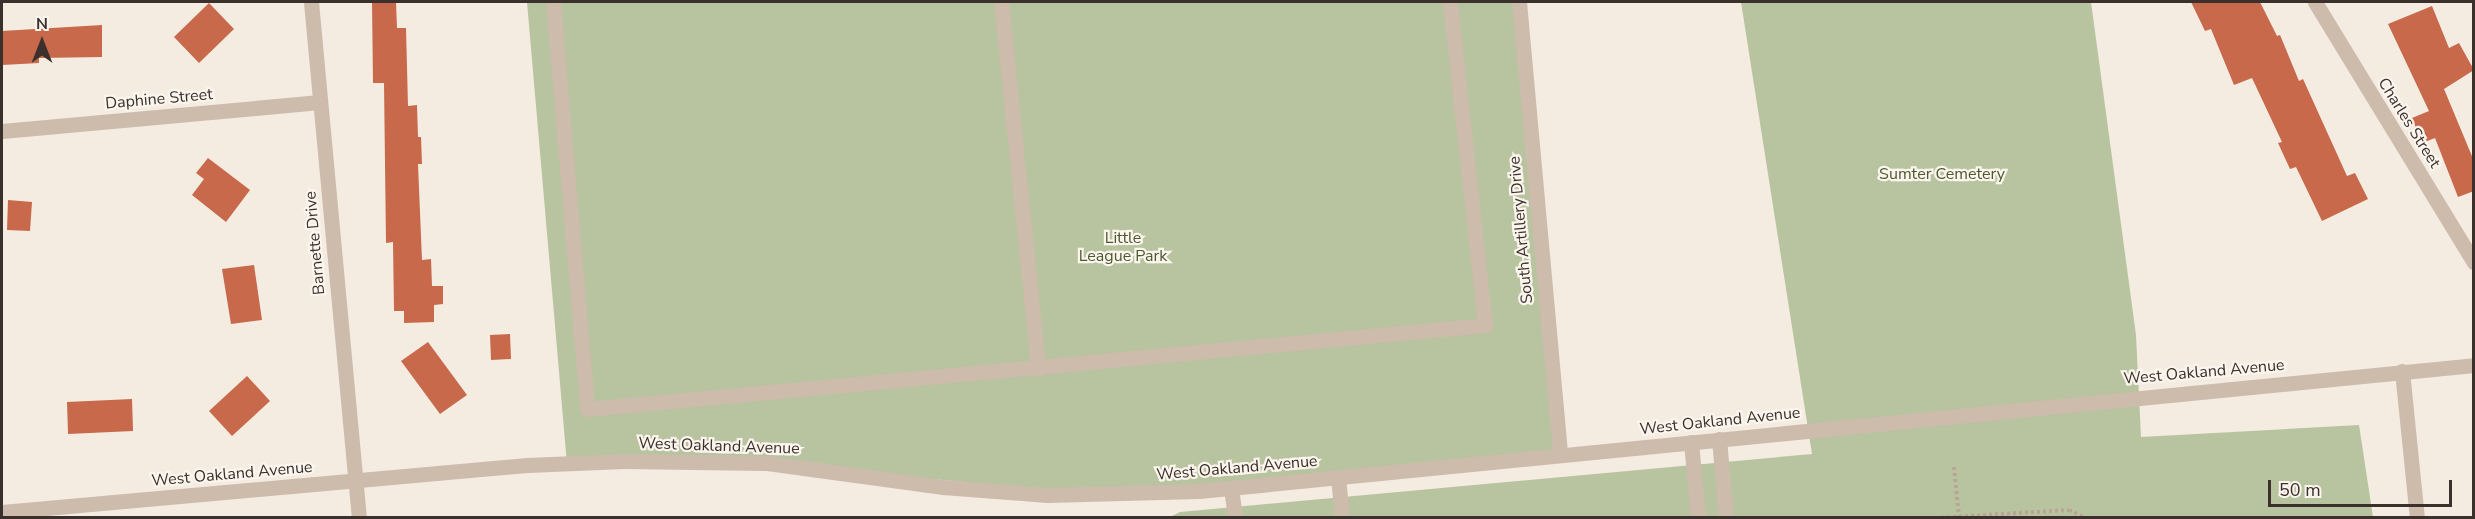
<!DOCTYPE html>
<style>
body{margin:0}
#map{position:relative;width:2475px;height:519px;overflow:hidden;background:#f4ebe1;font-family:"Nunito Sans",sans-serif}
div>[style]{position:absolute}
.green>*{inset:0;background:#b8c4a0}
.building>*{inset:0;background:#c8694b}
.path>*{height:4px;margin-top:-2px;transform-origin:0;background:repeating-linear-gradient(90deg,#b9a596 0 3px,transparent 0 6px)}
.minor>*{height:15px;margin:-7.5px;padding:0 7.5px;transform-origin:7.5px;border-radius:7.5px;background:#cdbbac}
span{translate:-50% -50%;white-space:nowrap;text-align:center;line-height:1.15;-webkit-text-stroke:4.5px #fbf5ee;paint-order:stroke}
.street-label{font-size:16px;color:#3b302b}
.park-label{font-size:16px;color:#4a5a2e}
.frame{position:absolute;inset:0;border:3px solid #3b302b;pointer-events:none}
.north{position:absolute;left:12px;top:12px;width:60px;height:60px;-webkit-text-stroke:4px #fbf5ee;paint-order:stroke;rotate:0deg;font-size:16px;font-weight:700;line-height:24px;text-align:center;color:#3b302b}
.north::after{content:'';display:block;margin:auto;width:21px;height:27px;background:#3b302b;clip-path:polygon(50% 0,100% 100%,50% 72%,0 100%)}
.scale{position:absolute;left:2268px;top:480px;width:184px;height:27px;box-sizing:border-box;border:3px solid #3b302b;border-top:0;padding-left:8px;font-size:18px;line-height:21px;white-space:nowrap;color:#3b302b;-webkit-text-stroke:4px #fbf5ee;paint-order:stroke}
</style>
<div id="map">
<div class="green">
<i style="clip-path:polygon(527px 2px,1519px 2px,1560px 455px,1104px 495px,814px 468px,567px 464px)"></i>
<i style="clip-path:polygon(1741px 2px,2091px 2px,2136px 335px,2141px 437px,2359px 425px,2373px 517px,1168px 518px,1180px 512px,1812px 454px)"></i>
</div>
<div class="building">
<i style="clip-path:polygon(372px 2px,396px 2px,397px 28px,406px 28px,408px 106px,417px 105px,418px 137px,421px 137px,422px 164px,418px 164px,422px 260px,431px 259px,432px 286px,443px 286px,443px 304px,434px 305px,434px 322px,404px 323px,404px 311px,394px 311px,393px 242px,386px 243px,384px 83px,373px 83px)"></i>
<i style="clip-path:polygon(2191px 2px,2260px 2px,2277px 36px,2280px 35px,2299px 81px,2303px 79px,2347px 176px,2355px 173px,2368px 199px,2322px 221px,2296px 167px,2290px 169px,2278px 143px,2282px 142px,2252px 78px,2234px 85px,2211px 29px,2205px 31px)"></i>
<i style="clip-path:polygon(209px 3px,234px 29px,199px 63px,174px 37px)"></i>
<i style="clip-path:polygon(2432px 6px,2449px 48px,2459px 43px,2474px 70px,2444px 89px,2474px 161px,2474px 191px,2458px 197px,2435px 138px,2422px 143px,2412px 118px,2429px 111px,2388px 24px)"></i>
<i style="clip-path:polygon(102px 25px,102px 57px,39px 58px,39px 63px,2px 65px,2px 31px)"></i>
<i style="clip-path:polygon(208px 158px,250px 190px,226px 222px,192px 195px,204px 179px,196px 173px)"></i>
<i style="clip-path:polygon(8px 200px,32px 202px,30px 231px,7px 230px)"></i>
<i style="clip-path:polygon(254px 265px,262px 320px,231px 324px,222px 269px)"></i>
<i style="clip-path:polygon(510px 334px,511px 359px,491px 360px,490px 335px)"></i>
<i style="clip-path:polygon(428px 342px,467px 395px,440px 414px,401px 361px)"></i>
<i style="clip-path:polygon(247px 376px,270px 401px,232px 436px,209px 411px)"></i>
<i style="clip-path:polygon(132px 399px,133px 431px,68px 434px,67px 402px)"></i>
</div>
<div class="path">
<i style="left:1954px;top:467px;width:51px;rotate:84.4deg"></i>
<i style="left:1935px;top:518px;width:134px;rotate:-3.4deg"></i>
<i style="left:2069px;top:510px;width:19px;rotate:25deg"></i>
</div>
<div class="minor">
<i style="left:311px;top:2px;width:518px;rotate:84.69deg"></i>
<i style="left:553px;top:2px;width:408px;rotate:85.2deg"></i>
<i style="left:587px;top:409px;width:902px;rotate:-5.34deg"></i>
<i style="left:1485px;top:325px;width:325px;rotate:-96.2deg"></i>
<i style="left:1001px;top:2px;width:369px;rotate:84.2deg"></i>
<i style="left:1519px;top:2px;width:455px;rotate:84.8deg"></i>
<i style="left:2315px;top:2px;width:305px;rotate:58.6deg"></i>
<i style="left:2px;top:131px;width:319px;rotate:-5.2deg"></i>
<i style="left:2402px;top:371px;width:148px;rotate:84.2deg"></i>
<i style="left:1719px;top:439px;width:79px;rotate:84.9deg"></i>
<i style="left:1691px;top:442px;width:76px;rotate:84.7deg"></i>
<i style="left:1338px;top:477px;width:41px;rotate:84.4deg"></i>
<i style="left:1231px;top:488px;width:30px;rotate:82deg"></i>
<i style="left:2px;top:512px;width:527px;rotate:-5.12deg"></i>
<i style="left:527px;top:465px;width:97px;rotate:-2.4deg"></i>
<i style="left:624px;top:461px;width:143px;rotate:0.8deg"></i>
<i style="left:767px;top:463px;width:178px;rotate:7.8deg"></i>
<i style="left:943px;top:487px;width:104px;rotate:4.4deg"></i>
<i style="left:1047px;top:495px;width:152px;rotate:-1.5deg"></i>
<i style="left:1199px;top:491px;width:1281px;rotate:-5.64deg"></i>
</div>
<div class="street-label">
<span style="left:159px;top:99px;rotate:-5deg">Daphine Street</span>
<span style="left:2409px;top:123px;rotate:58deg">Charles Street</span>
<span style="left:1521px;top:230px;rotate:-95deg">South Artillery Drive</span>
<span style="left:315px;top:243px;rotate:-95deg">Barnette Drive</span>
<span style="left:2204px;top:372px;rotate:-5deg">West Oakland Avenue</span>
<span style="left:1720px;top:421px;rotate:-6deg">West Oakland Avenue</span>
<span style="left:719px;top:446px;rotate:2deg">West Oakland Avenue</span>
<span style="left:1237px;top:468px;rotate:-5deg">West Oakland Avenue</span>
<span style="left:232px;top:474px;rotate:-5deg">West Oakland Avenue</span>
</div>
<div class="park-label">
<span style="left:1942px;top:174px">Sumter Cemetery</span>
<span style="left:1123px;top:247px">Little<br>League Park</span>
</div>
<div class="frame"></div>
<div class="north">N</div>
<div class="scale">50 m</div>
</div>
